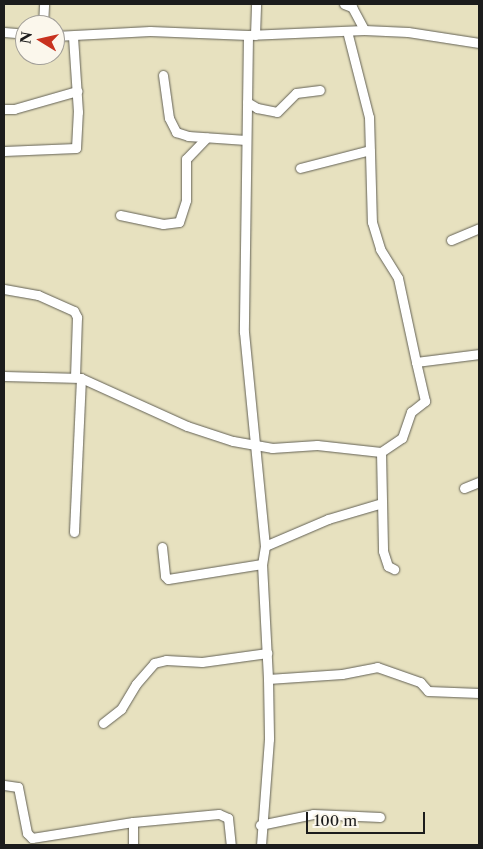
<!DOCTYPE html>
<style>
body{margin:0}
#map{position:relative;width:483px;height:849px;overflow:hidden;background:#e7e1bf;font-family:"Libre Caslon Text",serif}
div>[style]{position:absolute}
.roads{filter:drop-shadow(0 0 1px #636155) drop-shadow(0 0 1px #636155)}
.street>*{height:9px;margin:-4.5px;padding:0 4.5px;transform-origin:4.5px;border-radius:4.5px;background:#fff}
span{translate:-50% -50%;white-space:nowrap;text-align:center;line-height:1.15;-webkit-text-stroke:4px #fbf7ec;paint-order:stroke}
.frame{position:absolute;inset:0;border:5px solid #1c1c1c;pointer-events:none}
.north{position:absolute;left:15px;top:15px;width:50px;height:50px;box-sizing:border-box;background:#fbf7ec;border:1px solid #a29f99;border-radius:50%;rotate:279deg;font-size:14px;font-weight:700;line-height:20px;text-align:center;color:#1c1c1c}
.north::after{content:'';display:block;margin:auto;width:18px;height:22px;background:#c8321e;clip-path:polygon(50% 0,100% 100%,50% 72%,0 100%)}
.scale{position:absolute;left:306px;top:812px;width:119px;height:22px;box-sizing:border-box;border:2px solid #1c1c1c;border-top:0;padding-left:6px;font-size:15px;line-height:18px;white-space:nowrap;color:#1c1c1c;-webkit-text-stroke:4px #fbf7ec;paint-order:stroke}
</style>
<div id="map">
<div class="roads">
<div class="street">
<i style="left:344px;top:4px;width:9px;rotate:21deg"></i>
<i style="left:352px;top:7px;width:26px;rotate:62deg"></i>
<i style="left:43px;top:25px;width:21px;rotate:-87deg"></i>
<i style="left:347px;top:31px;width:89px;rotate:75.7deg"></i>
<i style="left:369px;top:117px;width:105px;rotate:88.4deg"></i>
<i style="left:372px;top:222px;width:28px;rotate:73deg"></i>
<i style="left:380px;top:249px;width:34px;rotate:58deg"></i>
<i style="left:398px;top:278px;width:86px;rotate:77.9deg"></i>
<i style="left:4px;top:32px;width:21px;rotate:5deg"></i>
<i style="left:248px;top:35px;width:297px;rotate:90.8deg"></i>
<i style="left:244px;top:332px;width:215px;rotate:84.4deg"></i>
<i style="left:265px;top:546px;width:18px;rotate:99deg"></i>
<i style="left:262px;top:564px;width:115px;rotate:87deg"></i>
<i style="left:268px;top:679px;width:60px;rotate:89deg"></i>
<i style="left:269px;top:739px;width:106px;rotate:94.3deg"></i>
<i style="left:255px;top:35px;width:31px;rotate:-88deg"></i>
<i style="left:55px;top:36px;width:95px;rotate:-3deg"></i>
<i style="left:150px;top:31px;width:98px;rotate:2.3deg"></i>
<i style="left:248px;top:35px;width:116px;rotate:-2.5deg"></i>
<i style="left:364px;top:30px;width:44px;rotate:2.6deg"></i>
<i style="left:408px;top:32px;width:72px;rotate:8.8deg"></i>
<i style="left:163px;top:75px;width:43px;rotate:82.1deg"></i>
<i style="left:169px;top:118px;width:16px;rotate:63deg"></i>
<i style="left:176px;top:132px;width:13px;rotate:18deg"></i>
<i style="left:188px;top:136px;width:58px;rotate:3.9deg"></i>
<i style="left:247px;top:102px;width:12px;rotate:31deg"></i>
<i style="left:257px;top:108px;width:20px;rotate:11deg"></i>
<i style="left:277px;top:112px;width:27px;rotate:-45deg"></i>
<i style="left:296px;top:93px;width:24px;rotate:-7deg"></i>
<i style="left:4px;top:109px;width:10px"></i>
<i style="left:14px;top:109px;width:66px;rotate:-15.9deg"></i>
<i style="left:4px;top:151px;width:72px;rotate:-2.4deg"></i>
<i style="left:76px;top:148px;width:36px;rotate:-87deg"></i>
<i style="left:78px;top:112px;width:75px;rotate:-93.8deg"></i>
<i style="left:300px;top:168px;width:72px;rotate:-14.4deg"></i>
<i style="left:120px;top:215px;width:44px;rotate:11.8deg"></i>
<i style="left:163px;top:224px;width:16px;rotate:-7deg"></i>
<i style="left:179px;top:222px;width:23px;rotate:-72deg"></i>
<i style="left:186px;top:200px;width:41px;rotate:-90deg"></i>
<i style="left:186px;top:159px;width:30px;rotate:-46deg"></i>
<i style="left:451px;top:240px;width:30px;rotate:-23deg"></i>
<i style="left:4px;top:289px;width:35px;rotate:10deg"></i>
<i style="left:38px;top:295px;width:39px;rotate:24deg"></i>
<i style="left:74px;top:311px;width:7px;rotate:63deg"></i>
<i style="left:77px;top:317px;width:60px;rotate:91.9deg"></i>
<i style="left:4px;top:376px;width:77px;rotate:1.5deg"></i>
<i style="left:81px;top:378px;width:116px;rotate:24.4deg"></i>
<i style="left:187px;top:426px;width:48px;rotate:18.1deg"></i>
<i style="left:233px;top:441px;width:40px;rotate:10deg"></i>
<i style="left:272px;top:448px;width:45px;rotate:-3.8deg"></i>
<i style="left:317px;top:445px;width:64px;rotate:6.2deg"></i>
<i style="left:381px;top:452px;width:25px;rotate:-34deg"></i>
<i style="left:402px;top:438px;width:28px;rotate:-71deg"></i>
<i style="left:411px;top:412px;width:18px;rotate:-38deg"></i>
<i style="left:425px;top:401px;width:40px;rotate:-103deg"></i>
<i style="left:416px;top:362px;width:64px;rotate:-7.2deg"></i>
<i style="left:381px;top:452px;width:99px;rotate:88.8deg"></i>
<i style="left:383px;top:551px;width:16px;rotate:72deg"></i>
<i style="left:388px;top:566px;width:7px;rotate:27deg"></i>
<i style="left:464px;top:488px;width:16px;rotate:-22deg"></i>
<i style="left:74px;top:532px;width:154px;rotate:-87.4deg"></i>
<i style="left:265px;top:546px;width:69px;rotate:-23.2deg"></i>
<i style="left:328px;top:519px;width:56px;rotate:-16.5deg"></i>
<i style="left:162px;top:547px;width:29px;rotate:84deg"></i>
<i style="left:165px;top:576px;width:4px;rotate:45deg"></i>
<i style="left:168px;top:579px;width:95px;rotate:-9.1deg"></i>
<i style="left:268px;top:679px;width:74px;rotate:-3.9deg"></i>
<i style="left:342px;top:674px;width:36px;rotate:-11deg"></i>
<i style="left:377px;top:667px;width:46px;rotate:19.2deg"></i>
<i style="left:420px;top:682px;width:12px;rotate:48deg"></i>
<i style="left:428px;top:691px;width:51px;rotate:2.2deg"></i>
<i style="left:103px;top:723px;width:23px;rotate:-38deg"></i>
<i style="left:121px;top:709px;width:29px;rotate:-59deg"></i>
<i style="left:136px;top:684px;width:28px;rotate:-49deg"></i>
<i style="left:154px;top:663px;width:12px;rotate:-14deg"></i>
<i style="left:166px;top:660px;width:36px;rotate:3deg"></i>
<i style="left:202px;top:662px;width:66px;rotate:-7.9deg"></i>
<i style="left:4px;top:785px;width:14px;rotate:8deg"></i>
<i style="left:18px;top:787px;width:47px;rotate:78.9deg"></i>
<i style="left:27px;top:833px;width:7px;rotate:45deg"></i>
<i style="left:32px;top:838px;width:102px;rotate:-9deg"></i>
<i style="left:133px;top:822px;width:86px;rotate:-5.3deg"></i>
<i style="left:219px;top:814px;width:10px;rotate:24deg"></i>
<i style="left:228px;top:818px;width:27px;rotate:84deg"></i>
<i style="left:133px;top:822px;width:23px;rotate:90deg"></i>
<i style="left:260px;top:825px;width:54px;rotate:-11.7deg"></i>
<i style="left:313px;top:814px;width:67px;rotate:2.6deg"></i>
</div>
</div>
<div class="frame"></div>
<div class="north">N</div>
<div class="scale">100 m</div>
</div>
